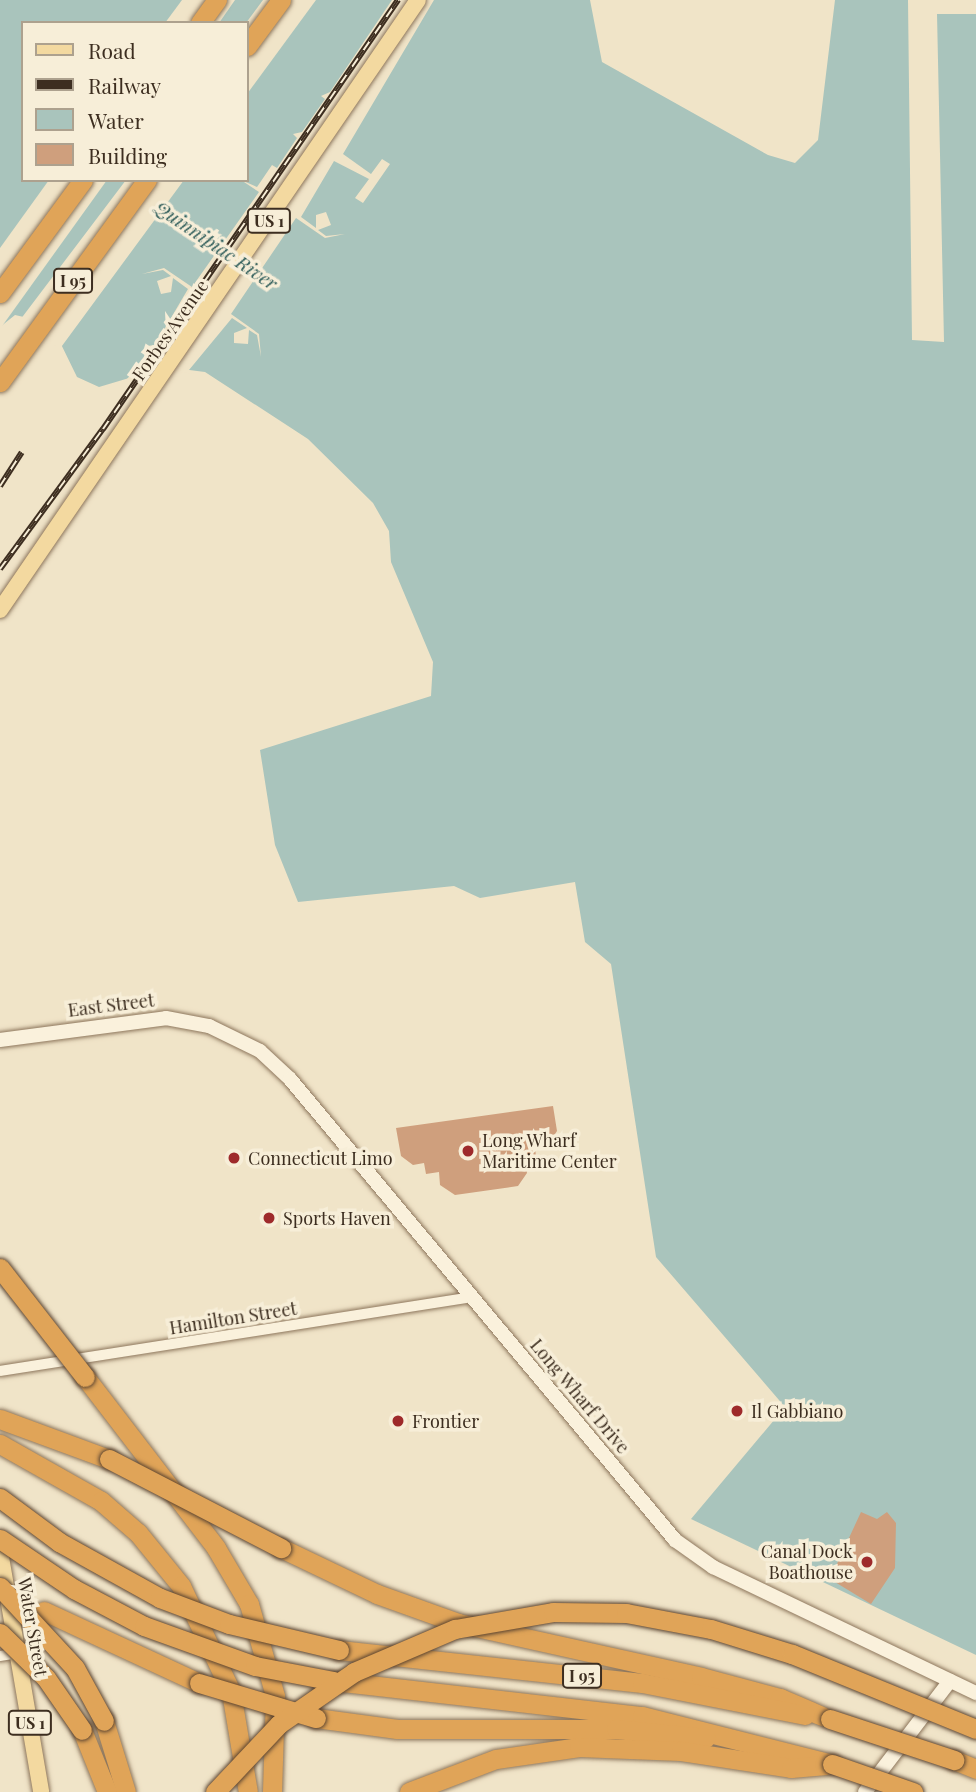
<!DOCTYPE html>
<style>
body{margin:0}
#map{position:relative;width:976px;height:1792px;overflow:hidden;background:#f0e4c8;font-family:"Playfair Display",serif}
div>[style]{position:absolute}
.water>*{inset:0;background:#a9c4bc}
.pier>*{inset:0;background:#f0e4c8}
.building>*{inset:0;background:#cf9f7d}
.roads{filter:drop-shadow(0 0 2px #8d765c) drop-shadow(0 0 2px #8d765c)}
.street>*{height:10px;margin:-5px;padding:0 5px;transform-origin:5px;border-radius:5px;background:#faf1dc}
.secondary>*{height:14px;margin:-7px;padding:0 7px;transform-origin:7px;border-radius:7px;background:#faf1dc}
.primary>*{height:16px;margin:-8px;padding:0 8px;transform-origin:8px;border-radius:8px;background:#f3d9a0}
.highway>*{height:19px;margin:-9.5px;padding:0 9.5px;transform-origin:9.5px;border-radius:9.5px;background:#e0a458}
.rail>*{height:6px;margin-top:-3px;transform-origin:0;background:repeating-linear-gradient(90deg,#f7eed8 0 10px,#3d2e20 0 20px);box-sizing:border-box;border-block:2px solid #3d2e20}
.bridges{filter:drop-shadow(0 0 2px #5b4430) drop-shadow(0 0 2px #5b4430)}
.highway-bridge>*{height:19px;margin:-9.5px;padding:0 9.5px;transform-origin:9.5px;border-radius:9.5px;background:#e0a458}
.dots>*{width:19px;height:19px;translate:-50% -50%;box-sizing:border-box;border:4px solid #f7eed8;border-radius:50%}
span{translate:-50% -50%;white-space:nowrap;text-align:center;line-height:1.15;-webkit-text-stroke:7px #f7eed8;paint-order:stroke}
.shield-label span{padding:2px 5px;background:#f7eed8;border:2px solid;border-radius:5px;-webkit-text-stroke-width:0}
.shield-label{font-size:16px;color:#3d2e20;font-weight:700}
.street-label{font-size:18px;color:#3d2e20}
.poi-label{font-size:18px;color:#3d2e20}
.left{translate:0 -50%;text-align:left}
.right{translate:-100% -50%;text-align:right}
.water-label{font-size:19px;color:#2f5d5a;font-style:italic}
.legend{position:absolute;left:21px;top:21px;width:228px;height:161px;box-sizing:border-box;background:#f7eed8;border:2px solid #ada18e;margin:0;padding:9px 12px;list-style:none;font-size:21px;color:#3d2e20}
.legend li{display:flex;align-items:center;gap:14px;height:35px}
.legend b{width:35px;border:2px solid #ada18e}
</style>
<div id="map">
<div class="water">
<i style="clip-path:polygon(evenodd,0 0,590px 0,602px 62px,768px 155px,795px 163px,818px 140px,835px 0,908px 0,912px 340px,944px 342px,937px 14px,976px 14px,976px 1655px,691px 1519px,785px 1407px,656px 1257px,611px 964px,585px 942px,575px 882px,480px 898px,454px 886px,298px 902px,275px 845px,260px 750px,431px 696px,433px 662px,391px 562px,389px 531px,373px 503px,308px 439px,205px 372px,166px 367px,99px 387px,77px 377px,58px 338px,37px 320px,15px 315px,0 327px,0 0,23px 23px,247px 23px,247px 180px,23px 180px,23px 23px)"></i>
</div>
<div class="pier">
<i style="clip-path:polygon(182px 0,235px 0,219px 23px,165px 23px)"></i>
<i style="clip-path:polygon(263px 0,316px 0,247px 94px,246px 23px)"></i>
<i style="clip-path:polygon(392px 0,434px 0,343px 154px,371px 174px,382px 159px,390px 164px,363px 203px,355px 198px,369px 179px,334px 161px,301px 217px,316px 228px,316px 215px,326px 212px,331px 225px,318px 230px,326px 236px,345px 234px,325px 238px,296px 218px,231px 314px,259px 334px,261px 357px,257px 335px,249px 330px,248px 344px,234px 343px,234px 333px,247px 328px,232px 318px,189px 370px,194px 374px,166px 370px,128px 386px,121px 386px,152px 350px,147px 346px,155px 345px,188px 289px,173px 278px,171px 292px,161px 294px,157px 281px,171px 276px,163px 270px,142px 274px,164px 268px,192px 287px,259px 192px,241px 180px,257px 187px,272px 165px,277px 168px,297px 138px,293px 134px,302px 132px,325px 99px,321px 96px,330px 92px)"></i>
<i style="clip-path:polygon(49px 180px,107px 180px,0 329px,0 248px)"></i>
<i style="clip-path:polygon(126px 180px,184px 180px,59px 350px,35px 323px,20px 320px)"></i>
</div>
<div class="building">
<i style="clip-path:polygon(553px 1106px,557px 1131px,549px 1143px,535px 1146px,536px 1158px,525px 1160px,527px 1173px,518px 1186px,455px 1195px,440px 1185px,439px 1172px,426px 1174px,424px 1163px,413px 1165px,401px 1156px,396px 1128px)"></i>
<i style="clip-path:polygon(861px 1512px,877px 1519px,887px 1512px,896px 1523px,895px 1568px,871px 1604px,830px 1579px)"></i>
</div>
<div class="roads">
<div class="street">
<i style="left:0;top:1371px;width:478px;rotate:-8.9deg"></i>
<i style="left:0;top:1656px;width:18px;rotate:-9deg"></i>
</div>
<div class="secondary">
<i style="left:0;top:1040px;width:167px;rotate:-7.5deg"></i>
<i style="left:166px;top:1018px;width:44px;rotate:10.5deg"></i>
<i style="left:209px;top:1026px;width:57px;rotate:26.1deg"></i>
<i style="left:260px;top:1051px;width:41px;rotate:43deg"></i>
<i style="left:290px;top:1079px;width:601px;rotate:50.13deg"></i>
<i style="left:675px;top:1540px;width:47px;rotate:35.4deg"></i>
<i style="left:713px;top:1567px;width:292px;rotate:25.6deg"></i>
<i style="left:865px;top:1792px;width:140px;rotate:-52.6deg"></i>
</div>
<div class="primary">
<i style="left:0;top:610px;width:739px;rotate:-55.58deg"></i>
<i style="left:0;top:1551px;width:244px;rotate:80.3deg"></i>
</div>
<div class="highway">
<i style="left:200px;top:23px;width:29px;rotate:-54deg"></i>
<i style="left:247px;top:46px;width:57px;rotate:-53.5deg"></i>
<i style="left:0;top:293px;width:140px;rotate:-53.7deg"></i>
<i style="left:0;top:382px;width:250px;rotate:-54deg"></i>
<i style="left:85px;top:1377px;width:215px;rotate:52.5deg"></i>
<i style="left:216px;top:1548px;width:65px;rotate:59.5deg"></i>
<i style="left:249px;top:1604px;width:96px;rotate:74.2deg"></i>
<i style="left:275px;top:1696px;width:96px;rotate:91.8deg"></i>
<i style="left:0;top:1419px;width:116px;rotate:20.2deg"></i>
<i style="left:0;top:1444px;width:116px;rotate:29.4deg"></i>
<i style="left:101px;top:1501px;width:49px;rotate:40.9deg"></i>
<i style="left:138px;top:1533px;width:68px;rotate:50.9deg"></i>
<i style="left:181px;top:1586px;width:117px;rotate:64.7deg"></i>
<i style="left:231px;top:1692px;width:101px;rotate:80.4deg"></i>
<i style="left:281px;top:1548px;width:106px;rotate:25.6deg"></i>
<i style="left:377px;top:1594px;width:86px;rotate:19.7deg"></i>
<i style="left:458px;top:1623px;width:249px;rotate:12.5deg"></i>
<i style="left:701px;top:1677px;width:82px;rotate:14.9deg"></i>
<i style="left:780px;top:1698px;width:46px;rotate:23.2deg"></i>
<i style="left:44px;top:1611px;width:171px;rotate:24.9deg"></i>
<i style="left:339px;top:1650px;width:305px;rotate:6.2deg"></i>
<i style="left:642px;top:1683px;width:166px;rotate:11.1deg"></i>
<i style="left:334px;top:1681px;width:310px;rotate:6.5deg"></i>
<i style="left:642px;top:1716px;width:196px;rotate:14.2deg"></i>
<i style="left:316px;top:1718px;width:82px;rotate:7.7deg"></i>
<i style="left:397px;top:1729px;width:219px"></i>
<i style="left:616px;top:1729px;width:90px;rotate:5.7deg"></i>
<i style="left:104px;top:1721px;width:74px;rotate:72.8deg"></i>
<i style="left:82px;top:1730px;width:67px;rotate:68deg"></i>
<i style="left:954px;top:1760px;width:24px;rotate:22deg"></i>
<i style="left:409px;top:1792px;width:93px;rotate:-20.8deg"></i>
<i style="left:496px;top:1759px;width:84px;rotate:-8.2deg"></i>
<i style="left:579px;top:1747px;width:102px;rotate:2.2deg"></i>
<i style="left:681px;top:1751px;width:111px;rotate:8.8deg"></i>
<i style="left:791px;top:1768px;width:35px;rotate:-5deg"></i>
</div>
</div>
<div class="rail">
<i style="left:0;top:486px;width:40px;rotate:-57.1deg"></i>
<i style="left:0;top:569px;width:174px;rotate:-53.7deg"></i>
<i style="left:103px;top:429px;width:521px;rotate:-55.49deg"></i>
</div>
<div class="bridges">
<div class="highway-bridge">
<i style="left:0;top:1268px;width:138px;rotate:52.1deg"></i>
<i style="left:109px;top:1459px;width:194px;rotate:27.4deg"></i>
<i style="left:0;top:1498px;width:74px;rotate:36.7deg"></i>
<i style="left:59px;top:1542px;width:115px;rotate:29deg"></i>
<i style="left:160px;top:1598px;width:74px;rotate:20.6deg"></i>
<i style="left:229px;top:1624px;width:113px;rotate:13.3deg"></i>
<i style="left:0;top:1539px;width:89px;rotate:34deg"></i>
<i style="left:74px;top:1589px;width:79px;rotate:27.9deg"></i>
<i style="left:144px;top:1626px;width:118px;rotate:19.8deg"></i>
<i style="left:255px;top:1666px;width:80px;rotate:10.8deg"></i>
<i style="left:0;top:1587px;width:110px;rotate:47.2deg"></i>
<i style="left:75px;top:1668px;width:60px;rotate:61.3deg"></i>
<i style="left:0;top:1633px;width:64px;rotate:44.4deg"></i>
<i style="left:46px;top:1678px;width:63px;rotate:55.3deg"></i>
<i style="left:199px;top:1683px;width:122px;rotate:16.7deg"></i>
<i style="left:830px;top:1719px;width:131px;rotate:18.3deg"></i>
<i style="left:832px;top:1764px;width:86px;rotate:19.1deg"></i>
<i style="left:215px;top:1792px;width:93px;rotate:-46.7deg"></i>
<i style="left:279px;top:1724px;width:91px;rotate:-34.7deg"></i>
<i style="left:354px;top:1672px;width:110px;rotate:-23.1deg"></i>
<i style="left:455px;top:1629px;width:99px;rotate:-9.8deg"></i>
<i style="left:553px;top:1612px;width:73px;rotate:0.8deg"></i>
<i style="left:626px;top:1613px;width:86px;rotate:10.7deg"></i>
<i style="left:711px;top:1629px;width:85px;rotate:17.2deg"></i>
<i style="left:792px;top:1654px;width:199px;rotate:22.2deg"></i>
</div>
</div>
<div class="dots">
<i style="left:468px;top:1151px;background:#9e2a2b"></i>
<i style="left:234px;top:1158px;background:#9e2a2b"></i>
<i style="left:269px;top:1218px;background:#9e2a2b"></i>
<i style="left:737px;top:1411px;background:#9e2a2b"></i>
<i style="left:398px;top:1421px;background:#9e2a2b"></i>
<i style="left:867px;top:1562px;background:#9e2a2b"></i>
</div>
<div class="shield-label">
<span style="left:269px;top:221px">US 1</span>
<span style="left:73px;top:281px">I 95</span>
<span style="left:582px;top:1676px">I 95</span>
<span style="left:30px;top:1723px">US 1</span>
</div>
<div class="street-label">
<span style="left:170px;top:330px;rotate:-55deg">Forbes Avenue</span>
<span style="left:111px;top:1005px;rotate:-7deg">East Street</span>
<span style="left:233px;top:1318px;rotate:-9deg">Hamilton Street</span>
<span style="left:580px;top:1396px;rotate:50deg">Long Wharf Drive</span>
<span style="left:33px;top:1627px;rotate:80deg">Water Street</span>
</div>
<div class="poi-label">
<span class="left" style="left:482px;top:1151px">Long Wharf<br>Maritime Center</span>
<span class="left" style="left:248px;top:1158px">Connecticut Limo</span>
<span class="left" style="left:283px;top:1218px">Sports Haven</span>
<span class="left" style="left:751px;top:1411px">Il Gabbiano</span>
<span class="left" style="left:412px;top:1421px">Frontier</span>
<span class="right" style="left:853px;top:1562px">Canal Dock<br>Boathouse</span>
</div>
<div class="water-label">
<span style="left:216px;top:245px;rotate:34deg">Quinnipiac River</span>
</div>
<ul class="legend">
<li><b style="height:9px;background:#f3d9a0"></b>Road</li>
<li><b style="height:9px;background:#3d2e20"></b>Railway</li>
<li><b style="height:19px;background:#a9c4bc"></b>Water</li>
<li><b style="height:19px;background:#cf9f7d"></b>Building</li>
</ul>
</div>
